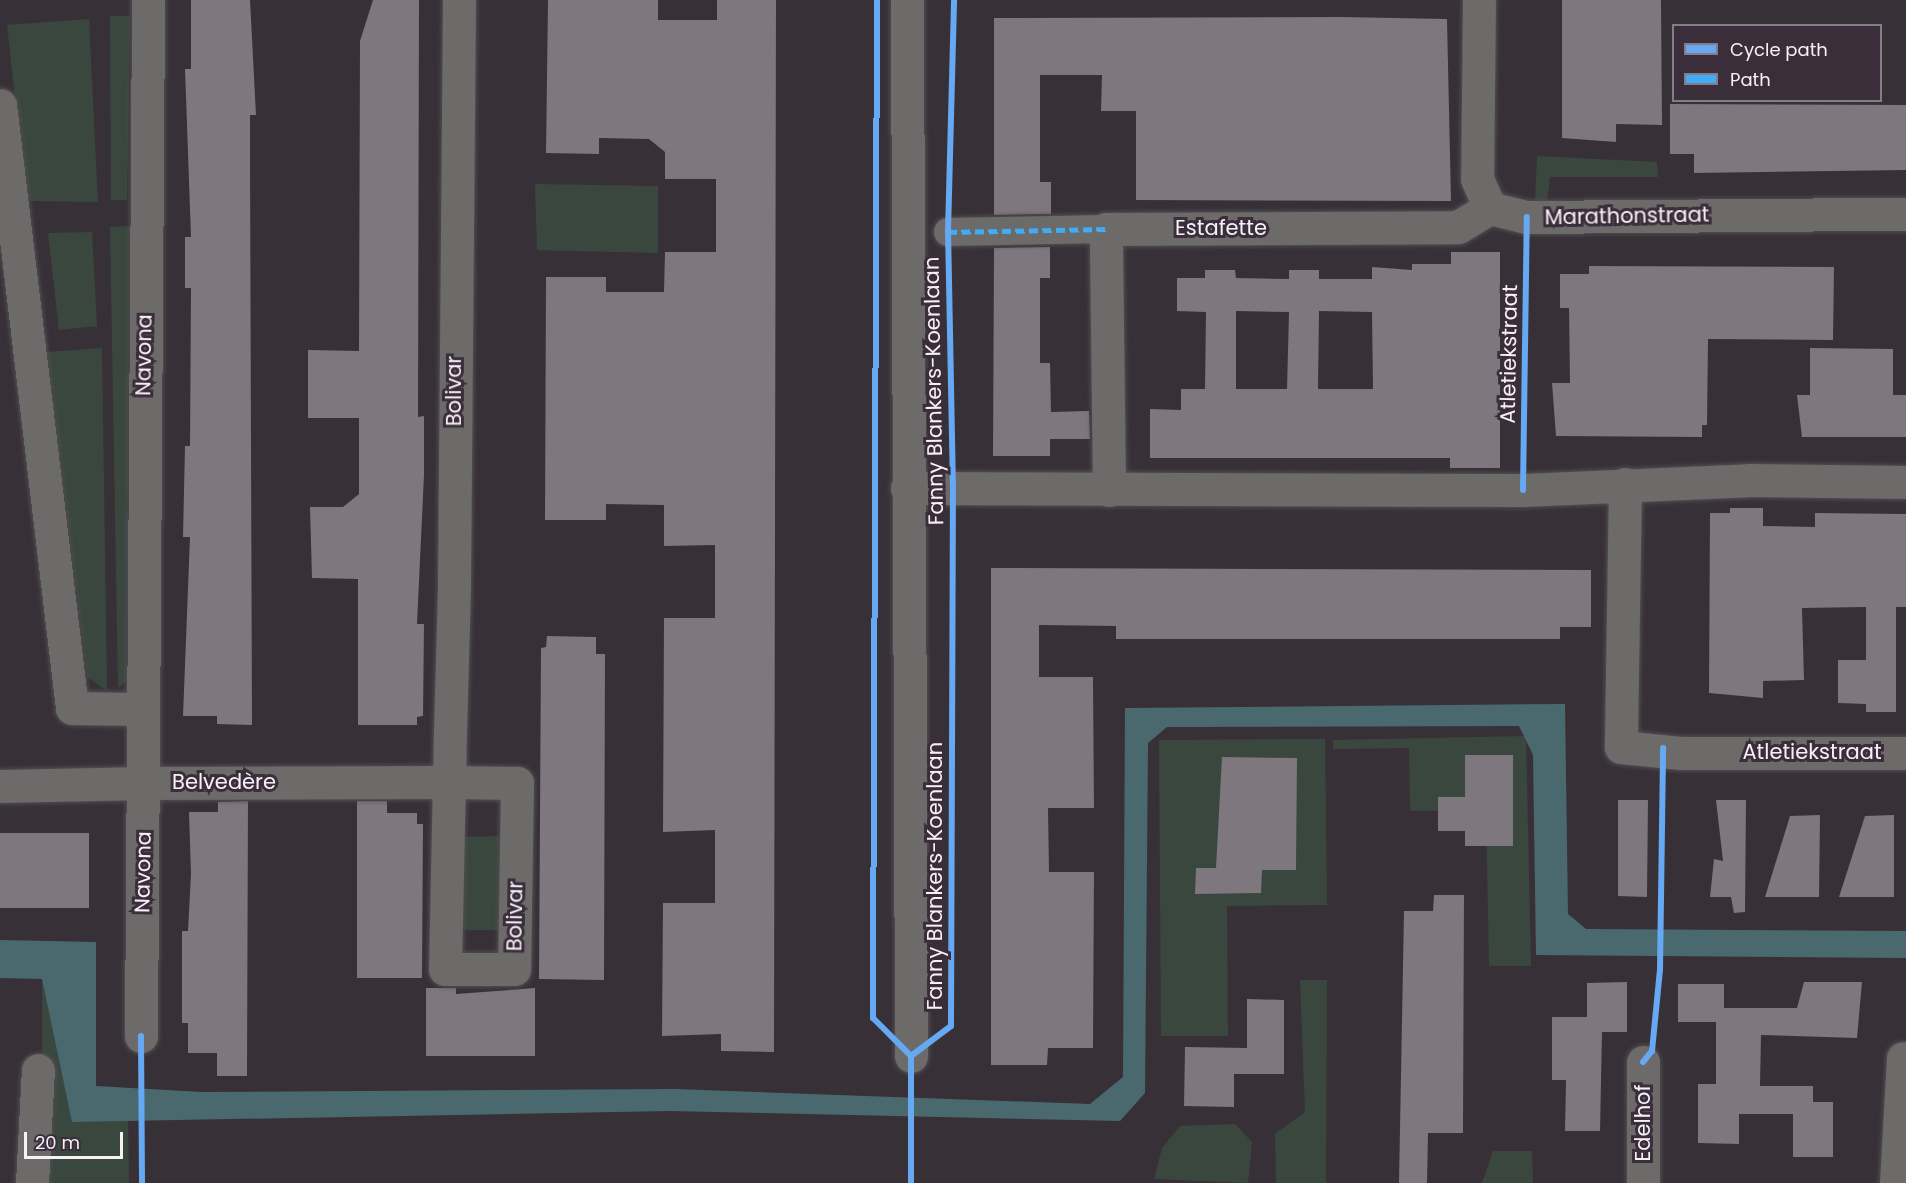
<!DOCTYPE html>
<meta charset="utf-8">
<style>
body{margin:0}
#map{position:relative;width:1906px;height:1183px;overflow:hidden;background:#373137;font-family:Poppins,sans-serif}
div>[style]{position:absolute}
.green>*{inset:0;background:#3a473f}
.water>*{inset:0;background:#4a696f}
.building>*{inset:0;background:#7e777e}
.roads{filter:drop-shadow(0 0 2px #514d51) drop-shadow(0 0 2px #514d51)}
.pedestrian>*{height:28px;margin:-14px;padding:0 14px;transform-origin:14px;border-radius:14px;background:#6d6a6a}
.minor>*{height:33px;margin:-16.5px;padding:0 16.5px;transform-origin:16.5px;border-radius:16.5px;background:#6d6a6a}
.quiet>*{height:4.5px;margin-top:-2.25px;transform-origin:0;background:repeating-linear-gradient(90deg,#42abf6 0 9px,transparent 0 13.5px)}
.cycleway>*{height:6px;margin:-3px;padding:0 3px;transform-origin:3px;border-radius:3px;background:#66a8f1}
span{translate:-50% -50%;white-space:nowrap;text-align:center;line-height:1.15;-webkit-text-stroke:6px #3a2e3a;paint-order:stroke}
.street-label{font-size:21px;color:#f8f0f8}
.legend{position:absolute;left:1672px;top:24px;width:210px;height:78px;box-sizing:border-box;background:#3a2e3a;border:2px solid #867c86;margin:0;padding:8px 10px;list-style:none;font-size:18px;color:#f8f0f8}
.legend li{display:flex;align-items:center;gap:12px;height:30px}
.legend b{width:30px;border:2px solid #867c86}
.scale{position:absolute;left:24px;top:1132px;width:99px;height:27px;box-sizing:border-box;border:3px solid #f8f0f8;border-top:0;padding-left:8px;font-size:18px;line-height:21px;white-space:nowrap;color:#f8f0f8;-webkit-text-stroke:4px #3a2e3a;paint-order:stroke}
</style>
<div id="map">
<div class="green">
<i style="clip-path:polygon(110px 16px,130px 16px,127px 200px,111px 200px)"></i>
<i style="clip-path:polygon(89px 19px,98px 202px,26px 201px,7px 25px)"></i>
<i style="clip-path:polygon(1537px 156px,1657px 162px,1658px 177px,1550px 177px,1547px 202px,1535px 201px)"></i>
<i style="clip-path:polygon(535px 184px,658px 186px,658px 253px,537px 250px)"></i>
<i style="clip-path:polygon(129px 226px,127px 681px,118px 688px,110px 227px)"></i>
<i style="clip-path:polygon(92px 232px,97px 326px,59px 330px,48px 233px)"></i>
<i style="clip-path:polygon(102px 348px,107px 691px,87px 677px,46px 352px)"></i>
<i style="clip-path:polygon(1526px 736px,1531px 966px,1489px 966px,1486px 810px,1410px 811px,1409px 748px,1333px 749px,1333px 740px)"></i>
<i style="clip-path:polygon(1325px 739px,1327px 905px,1227px 906px,1228px 1036px,1161px 1036px,1159px 740px)"></i>
<i style="clip-path:polygon(502px 836px,499px 930px,451px 930px,456px 837px)"></i>
<i style="clip-path:polygon(42px 978px,72px 1121px,128px 1119px,129px 1183px,43px 1183px)"></i>
<i style="clip-path:polygon(1300px 980px,1327px 980px,1326px 1183px,1276px 1183px,1275px 1134px,1305px 1112px)"></i>
<i style="clip-path:polygon(1235px 1124px,1252px 1142px,1248px 1183px,1154px 1179px,1162px 1148px,1180px 1126px)"></i>
<i style="clip-path:polygon(1493px 1151px,1532px 1151px,1533px 1183px,1482px 1183px)"></i>
</div>
<div class="water">
<i style="clip-path:polygon(1565px 704px,1568px 914px,1586px 929px,1906px 931px,1906px 958px,1536px 955px,1533px 755px,1519px 726px,1167px 727px,1148px 743px,1145px 1093px,1120px 1121px,669px 1111px,72px 1122px,42px 979px,0 978px,0 940px,96px 942px,96px 1086px,202px 1092px,675px 1089px,1090px 1104px,1123px 1077px,1125px 708px)"></i>
</div>
<div class="building">
<i style="clip-path:polygon(191px 0,250px 0,256px 115px,250px 115px,250px 156px,252px 725px,217px 724px,217px 716px,183px 716px,190px 537px,183px 537px,185px 446px,190px 446px,191px 288px,185px 288px,185px 237px,191px 237px,185px 69px,191px 69px)"></i>
<i style="clip-path:polygon(373px 0,419px 0,418px 417px,424px 416px,424px 475px,417px 624px,424px 624px,423px 716px,417px 717px,417px 725px,358px 725px,358px 579px,312px 578px,310px 507px,343px 507px,359px 494px,359px 418px,308px 418px,308px 350px,359px 351px,360px 41px)"></i>
<i style="clip-path:polygon(548px 0,658px 0,658px 20px,717px 20px,717px 0,776px 0,774px 1052px,721px 1051px,721px 1034px,662px 1036px,663px 903px,715px 903px,715px 830px,663px 832px,664px 618px,715px 618px,715px 545px,664px 546px,664px 505px,606px 504px,606px 520px,545px 520px,546px 277px,606px 277px,606px 292px,664px 292px,665px 252px,716px 252px,716px 179px,665px 179px,665px 152px,649px 139px,599px 138px,599px 154px,546px 153px)"></i>
<i style="clip-path:polygon(1562px 0,1661px 0,1662px 125px,1616px 124px,1616px 142px,1562px 138px)"></i>
<i style="clip-path:polygon(1341px 17px,1447px 19px,1451px 201px,1136px 200px,1136px 111px,1101px 111px,1102px 75px,1040px 75px,1040px 182px,1051px 182px,1051px 214px,994px 215px,994px 18px)"></i>
<i style="clip-path:polygon(1670px 104px,1906px 105px,1906px 170px,1694px 173px,1694px 154px,1670px 154px)"></i>
<i style="clip-path:polygon(1050px 247px,1050px 278px,1040px 278px,1040px 363px,1050px 363px,1051px 412px,1089px 411px,1090px 439px,1050px 439px,1050px 456px,993px 456px,994px 248px)"></i>
<i style="clip-path:polygon(evenodd,1451px 252px,1500px 252px,1500px 468px,1450px 468px,1450px 458px,1150px 458px,1150px 409px,1181px 410px,1181px 389px,1205px 389px,1206px 312px,1177px 311px,1177px 278px,1205px 278px,1205px 270px,1235px 270px,1236px 278px,1289px 279px,1289px 270px,1319px 270px,1319px 279px,1372px 279px,1372px 267px,1412px 270px,1412px 264px,1451px 264px,1451px 252px,1236px 311px,1289px 312px,1287px 389px,1236px 389px,1236px 311px,1451px 252px,1319px 311px,1372px 312px,1373px 389px,1318px 389px,1319px 311px)"></i>
<i style="clip-path:polygon(1589px 266px,1834px 267px,1833px 340px,1708px 339px,1707px 425px,1702px 425px,1702px 437px,1556px 436px,1552px 383px,1570px 383px,1569px 308px,1560px 308px,1560px 274px,1589px 274px)"></i>
<i style="clip-path:polygon(1810px 348px,1893px 349px,1893px 395px,1906px 395px,1906px 437px,1802px 437px,1797px 395px,1810px 395px)"></i>
<i style="clip-path:polygon(1730px 508px,1763px 508px,1763px 526px,1815px 527px,1815px 513px,1906px 514px,1906px 607px,1896px 607px,1896px 712px,1866px 712px,1866px 704px,1838px 703px,1838px 660px,1866px 660px,1866px 607px,1802px 608px,1804px 680px,1763px 681px,1763px 698px,1709px 693px,1710px 513px,1730px 513px)"></i>
<i style="clip-path:polygon(991px 568px,1591px 570px,1591px 627px,1560px 627px,1560px 639px,1116px 639px,1116px 626px,1039px 625px,1039px 677px,1093px 677px,1094px 808px,1048px 808px,1049px 872px,1094px 872px,1093px 1048px,1048px 1048px,1047px 1065px,991px 1065px)"></i>
<i style="clip-path:polygon(547px 636px,596px 637px,596px 654px,605px 654px,604px 980px,539px 979px,541px 648px,546px 647px)"></i>
<i style="clip-path:polygon(1465px 755px,1513px 755px,1513px 846px,1465px 846px,1465px 831px,1438px 831px,1438px 797px,1465px 797px)"></i>
<i style="clip-path:polygon(1222px 757px,1297px 758px,1296px 870px,1262px 870px,1261px 893px,1195px 894px,1196px 868px,1216px 868px)"></i>
<i style="clip-path:polygon(1618px 800px,1648px 800px,1647px 897px,1618px 896px)"></i>
<i style="clip-path:polygon(1716px 800px,1746px 800px,1745px 912px,1734px 913px,1731px 897px,1710px 897px,1714px 859px,1723px 861px)"></i>
<i style="clip-path:polygon(248px 801px,247px 1076px,217px 1076px,217px 1053px,188px 1053px,188px 1023px,182px 1023px,182px 931px,188px 931px,191px 874px,189px 812px,218px 812px,218px 802px)"></i>
<i style="clip-path:polygon(357px 801px,387px 801px,387px 813px,417px 813px,417px 824px,423px 824px,422px 978px,357px 978px)"></i>
<i style="clip-path:polygon(1820px 815px,1819px 897px,1765px 897px,1790px 816px)"></i>
<i style="clip-path:polygon(1894px 815px,1894px 897px,1839px 897px,1865px 816px)"></i>
<i style="clip-path:polygon(0 833px,89px 833px,89px 908px,0 908px)"></i>
<i style="clip-path:polygon(1434px 895px,1464px 895px,1463px 1133px,1428px 1133px,1427px 1183px,1399px 1183px,1404px 911px,1433px 911px)"></i>
<i style="clip-path:polygon(1627px 982px,1627px 1032px,1602px 1032px,1600px 1131px,1565px 1131px,1566px 1080px,1552px 1080px,1552px 1017px,1587px 1017px,1587px 983px)"></i>
<i style="clip-path:polygon(1804px 982px,1862px 982px,1857px 1038px,1761px 1035px,1760px 1086px,1813px 1086px,1813px 1102px,1833px 1102px,1833px 1157px,1793px 1157px,1793px 1114px,1739px 1114px,1739px 1144px,1698px 1143px,1698px 1084px,1716px 1084px,1716px 1022px,1678px 1022px,1678px 984px,1724px 984px,1724px 1008px,1797px 1008px)"></i>
<i style="clip-path:polygon(426px 988px,456px 988px,456px 994px,535px 988px,535px 1056px,426px 1056px)"></i>
<i style="clip-path:polygon(1247px 999px,1284px 1000px,1284px 1074px,1234px 1074px,1234px 1107px,1184px 1106px,1185px 1047px,1247px 1048px)"></i>
</div>
<div class="roads">
<div class="pedestrian">
<i style="left:948px;top:232px;width:158px;rotate:-1.1deg"></i>
</div>
<div class="minor">
<i style="left:907px;top:0;width:1056px;rotate:89.78deg"></i>
<i style="left:1479px;top:0;width:179px;rotate:90.6deg"></i>
<i style="left:1477px;top:179px;width:32px;rotate:66deg"></i>
<i style="left:1490px;top:208px;width:38px;rotate:14deg"></i>
<i style="left:1527px;top:217px;width:379px;rotate:-0.5deg"></i>
<i style="left:0;top:105px;width:607px;rotate:83.19deg"></i>
<i style="left:72px;top:708px;width:69px;rotate:0.8deg"></i>
<i style="left:1625px;top:484px;width:263px;rotate:90.9deg"></i>
<i style="left:1621px;top:747px;width:60px;rotate:5.7deg"></i>
<i style="left:1681px;top:753px;width:225px"></i>
<i style="left:907px;top:488px;width:616px;rotate:0.19deg"></i>
<i style="left:1523px;top:490px;width:226px;rotate:-2.5deg"></i>
<i style="left:1749px;top:480px;width:157px;rotate:0.7deg"></i>
<i style="left:1109px;top:490px;width:261px;rotate:-90.7deg"></i>
<i style="left:1106px;top:229px;width:352px;rotate:-0.3deg"></i>
<i style="left:1458px;top:227px;width:37px;rotate:-31deg"></i>
<i style="left:0;top:786px;width:145px;rotate:-1.2deg"></i>
<i style="left:145px;top:783px;width:304px;rotate:-0.2deg"></i>
<i style="left:449px;top:782px;width:68px;rotate:0.8deg"></i>
<i style="left:517px;top:783px;width:186px;rotate:90.9deg"></i>
<i style="left:514px;top:969px;width:69px;rotate:180deg"></i>
<i style="left:445px;top:969px;width:187px;rotate:-88.8deg"></i>
<i style="left:449px;top:782px;width:51px;rotate:-88.9deg"></i>
<i style="left:450px;top:731px;width:147px;rotate:-88.4deg"></i>
<i style="left:454px;top:584px;width:584px;rotate:-89.51deg"></i>
<i style="left:141px;top:1036px;width:1036px;rotate:-89.61deg"></i>
<i style="left:32px;top:1183px;width:113px;rotate:-87deg"></i>
<i style="left:1643px;top:1183px;width:121px;rotate:-90deg"></i>
<i style="left:1896px;top:1183px;width:125px;rotate:-86.8deg"></i>
</div>
</div>
<div class="quiet">
<i style="left:948px;top:232px;width:158px;rotate:-1.1deg"></i>
</div>
<div class="cycleway">
<i style="left:877px;top:0;width:1018px;rotate:90.23deg"></i>
<i style="left:873px;top:1018px;width:54px;rotate:45deg"></i>
<i style="left:1523px;top:490px;width:273px;rotate:-89.2deg"></i>
<i style="left:141px;top:1036px;width:147px;rotate:89.6deg"></i>
<i style="left:911px;top:1056px;width:50px;rotate:-36.9deg"></i>
<i style="left:951px;top:1026px;width:537px;rotate:-89.79deg"></i>
<i style="left:953px;top:489px;width:257px;rotate:-91.1deg"></i>
<i style="left:948px;top:232px;width:232px;rotate:-88.5deg"></i>
<i style="left:911px;top:1056px;width:127px;rotate:90deg"></i>
<i style="left:1643px;top:1062px;width:14px;rotate:-51deg"></i>
<i style="left:1652px;top:1051px;width:81px;rotate:-84.4deg"></i>
<i style="left:1660px;top:970px;width:222px;rotate:-89.2deg"></i>
</div>
<div class="street-label">
<span style="left:1627px;top:216px;rotate:-1deg">Marathonstraat</span>
<span style="left:1221px;top:228px">Estafette</span>
<span style="left:1509px;top:354px;rotate:-89deg">Atletiekstraat</span>
<span style="left:144px;top:355px;rotate:-89deg">Navona</span>
<span style="left:454px;top:391px;rotate:-90deg">Bolivar</span>
<span style="left:934px;top:391px;rotate:-91deg">Fanny Blankers-Koenlaan</span>
<span style="left:1812px;top:752px">Atletiekstraat</span>
<span style="left:224px;top:782px">Belvedère</span>
<span style="left:143px;top:872px;rotate:-89deg">Navona</span>
<span style="left:935px;top:876px;rotate:-90deg">Fanny Blankers-Koenlaan</span>
<span style="left:515px;top:916px;rotate:-89deg">Bolivar</span>
<span style="left:1643px;top:1123px;rotate:-90deg">Edelhof</span>
</div>
<ul class="legend">
<li><b style="height:8px;background:#66a8f1"></b>Cycle path</li>
<li><b style="height:8px;background:#42abf6"></b>Path</li>
</ul>
<div class="scale">20 m</div>
</div>
